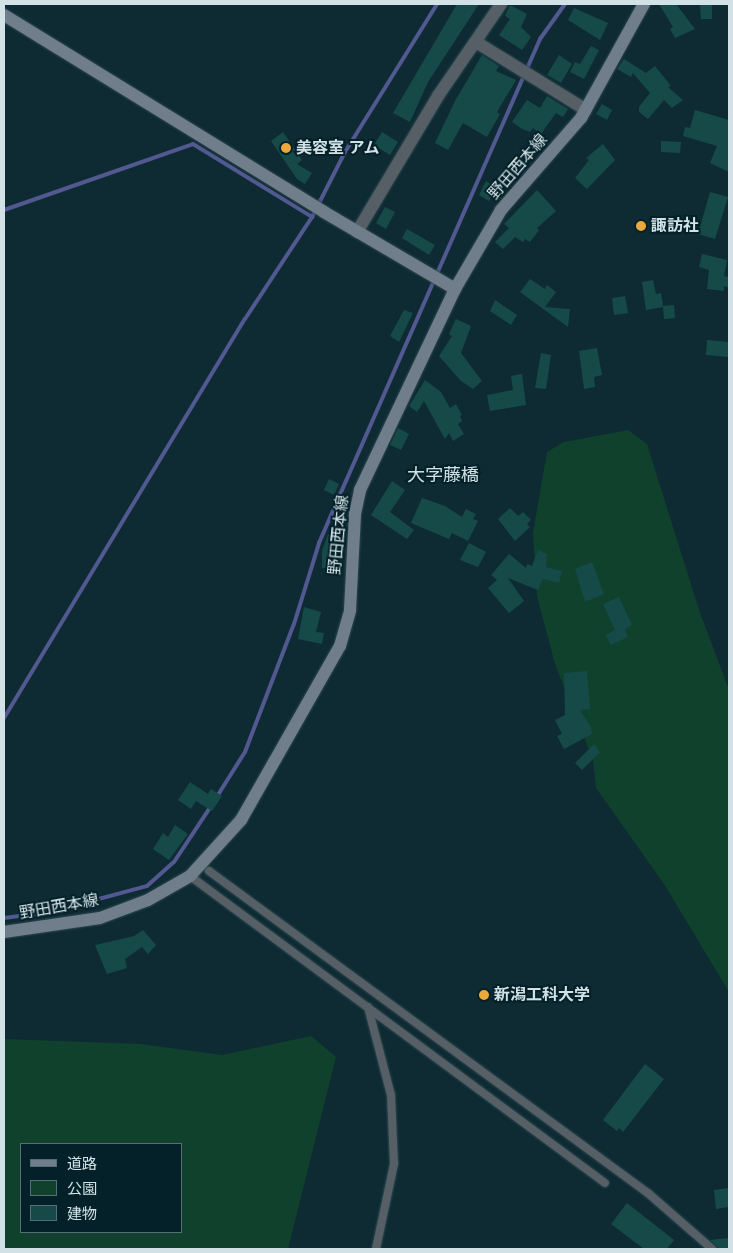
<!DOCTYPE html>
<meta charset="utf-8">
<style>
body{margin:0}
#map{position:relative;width:733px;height:1253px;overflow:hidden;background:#0e2b33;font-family:"Work Sans","Noto Sans JP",sans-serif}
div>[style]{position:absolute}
.green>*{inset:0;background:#0f412d}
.stream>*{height:4px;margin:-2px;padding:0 2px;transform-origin:2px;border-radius:2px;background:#525890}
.building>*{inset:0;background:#164a48}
.roads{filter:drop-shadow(0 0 1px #2d4850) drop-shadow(0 0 1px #2d4850)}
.lane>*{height:8px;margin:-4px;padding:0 4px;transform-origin:4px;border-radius:4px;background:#565e66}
.street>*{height:12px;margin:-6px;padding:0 6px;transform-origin:6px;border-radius:6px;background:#565e66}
.secondary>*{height:12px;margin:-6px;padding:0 6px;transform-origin:6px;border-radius:6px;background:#707d8a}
.dots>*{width:14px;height:14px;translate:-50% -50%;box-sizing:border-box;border:2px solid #042129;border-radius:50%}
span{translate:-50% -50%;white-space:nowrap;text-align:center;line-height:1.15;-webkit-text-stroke:4px #042129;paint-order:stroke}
.poi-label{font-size:16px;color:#d1e1e6;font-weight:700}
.left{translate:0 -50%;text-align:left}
.street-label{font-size:16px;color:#d1e1e6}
.neighbourhood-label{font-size:18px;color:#d1e1e6}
.frame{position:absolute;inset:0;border:5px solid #d1e1e6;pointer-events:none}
.legend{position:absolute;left:20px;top:1143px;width:162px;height:90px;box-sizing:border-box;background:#042129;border:1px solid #566e75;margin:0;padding:6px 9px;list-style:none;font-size:15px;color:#d1e1e6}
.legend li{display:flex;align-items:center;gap:10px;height:25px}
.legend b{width:25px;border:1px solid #566e75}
</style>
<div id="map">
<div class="green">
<i style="clip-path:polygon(628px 430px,647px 444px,699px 610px,729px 690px,729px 992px,664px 884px,596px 788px,593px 760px,555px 664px,537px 596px,533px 533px,547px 452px,564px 442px)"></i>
<i style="clip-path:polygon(evenodd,311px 1036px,336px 1057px,288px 1249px,4px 1249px,4px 1039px,141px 1044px,222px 1055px,311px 1036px,21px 1144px,181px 1144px,181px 1232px,21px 1232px,21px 1144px)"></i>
</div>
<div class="stream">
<i style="left:4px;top:210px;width:200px;rotate:-19.2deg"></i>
<i style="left:193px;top:144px;width:140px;rotate:31.5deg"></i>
<i style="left:4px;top:718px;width:466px;rotate:-58.9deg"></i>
<i style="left:245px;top:319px;width:122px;rotate:-56.7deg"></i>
<i style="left:312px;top:217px;width:73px;rotate:-63.1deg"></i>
<i style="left:345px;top:152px;width:174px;rotate:-58.1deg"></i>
<i style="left:216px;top:798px;width:54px;rotate:-57.8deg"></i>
<i style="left:245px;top:752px;width:137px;rotate:-69.1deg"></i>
<i style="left:294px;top:624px;width:85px;rotate:-72.8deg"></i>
<i style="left:319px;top:543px;width:68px;rotate:-66.5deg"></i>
<i style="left:346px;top:481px;width:483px;rotate:-66.3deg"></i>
<i style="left:540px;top:39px;width:43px;rotate:-54.5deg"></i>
<i style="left:4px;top:918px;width:46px;rotate:-7.4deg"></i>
<i style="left:50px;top:912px;width:100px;rotate:-15deg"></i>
<i style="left:147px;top:886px;width:36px;rotate:-42deg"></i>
<i style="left:174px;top:862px;width:67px;rotate:-56.5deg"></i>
</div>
<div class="building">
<i style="clip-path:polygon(457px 4px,479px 4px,428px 82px,410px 122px,393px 113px)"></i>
<i style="clip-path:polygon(659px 4px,676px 4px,695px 29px,675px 38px,670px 29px,673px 27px)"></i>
<i style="clip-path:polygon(700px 4px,712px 4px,712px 19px,701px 19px)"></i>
<i style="clip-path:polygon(510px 5px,527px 14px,521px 27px,531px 37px,522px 50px,499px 35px,510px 19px,505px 16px)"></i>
<i style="clip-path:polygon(574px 8px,608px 23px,600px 40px,568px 20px)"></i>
<i style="clip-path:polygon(591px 46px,599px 50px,584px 79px,570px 72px,575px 62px,580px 64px)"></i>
<i style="clip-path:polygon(482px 55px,499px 66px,496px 71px,516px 80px,497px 112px,500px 114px,487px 137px,463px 123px,448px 150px,435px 143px,455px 101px)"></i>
<i style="clip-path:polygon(559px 55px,572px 64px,561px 83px,547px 75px)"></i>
<i style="clip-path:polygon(624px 59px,646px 73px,655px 66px,671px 86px,668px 87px,683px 100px,672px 108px,664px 100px,648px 119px,639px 112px,639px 107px,650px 93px,633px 73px,631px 77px,617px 69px)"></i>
<i style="clip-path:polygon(547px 96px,568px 109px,563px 117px,556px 113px,541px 134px,533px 128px,530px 132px,522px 129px,512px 122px,527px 100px,540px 108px)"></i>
<i style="clip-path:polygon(602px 104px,612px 110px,607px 120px,596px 114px)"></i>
<i style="clip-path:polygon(695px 110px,729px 120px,729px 172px,710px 163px,717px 146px,683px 136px,685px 127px,690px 128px)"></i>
<i style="clip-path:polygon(283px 132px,302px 160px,297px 164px,312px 173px,305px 184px,297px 179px,271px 141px)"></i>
<i style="clip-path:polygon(382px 132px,398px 142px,390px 155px,374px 145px)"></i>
<i style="clip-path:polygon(661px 141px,681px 142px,680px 153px,661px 152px)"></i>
<i style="clip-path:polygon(603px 144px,615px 160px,587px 189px,575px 178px,589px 160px,586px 158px)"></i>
<i style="clip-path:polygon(486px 181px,496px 188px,489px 201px,479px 195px)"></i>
<i style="clip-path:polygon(537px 190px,556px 211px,537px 228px,539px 230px,530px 242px,525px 239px,523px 242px,515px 237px,503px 249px,495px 242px,509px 228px,504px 224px)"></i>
<i style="clip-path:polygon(710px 192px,728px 197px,715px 239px,698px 234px)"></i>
<i style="clip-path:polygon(385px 207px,395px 212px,386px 229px,376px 223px)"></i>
<i style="clip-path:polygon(407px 229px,435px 245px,429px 255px,402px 238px)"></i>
<i style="clip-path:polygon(702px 254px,727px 260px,724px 276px,729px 277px,729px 288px,724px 286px,724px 291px,707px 289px,709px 270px,699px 267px)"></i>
<i style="clip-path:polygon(530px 279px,545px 289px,547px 285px,556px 292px,545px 307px,570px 309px,568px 327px,520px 292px)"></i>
<i style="clip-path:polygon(653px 280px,656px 294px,661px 293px,663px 306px,674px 305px,675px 318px,664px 319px,663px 307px,646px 310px,642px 282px)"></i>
<i style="clip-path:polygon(625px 296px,628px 313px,614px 315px,612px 298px)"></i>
<i style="clip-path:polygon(495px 300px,517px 315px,511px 325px,490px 311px)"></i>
<i style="clip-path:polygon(404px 310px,413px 313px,399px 342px,390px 336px)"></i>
<i style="clip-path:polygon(456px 319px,471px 326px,461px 353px,482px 381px,473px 389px,461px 381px,439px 356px,452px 336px,449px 334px)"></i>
<i style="clip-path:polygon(707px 340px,729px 342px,729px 357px,706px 355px)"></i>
<i style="clip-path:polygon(597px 348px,602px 375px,594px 377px,595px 387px,584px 389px,579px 351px)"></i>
<i style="clip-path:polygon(541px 353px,551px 355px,546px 389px,535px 388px)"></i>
<i style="clip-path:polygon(522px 374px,526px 405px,490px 411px,487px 395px,513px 390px,511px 376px)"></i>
<i style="clip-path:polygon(425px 380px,441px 392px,450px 408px,456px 404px,462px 415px,460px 416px,462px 421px,458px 424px,464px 434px,453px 441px,449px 433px,445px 439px,424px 401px,417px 412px,409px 406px)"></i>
<i style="clip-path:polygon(398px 428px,409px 434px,401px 450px,390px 445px)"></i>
<i style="clip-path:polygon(329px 479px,339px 484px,334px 495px,324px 490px)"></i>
<i style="clip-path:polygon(392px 481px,405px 490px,390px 512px,414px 530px,407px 539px,371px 515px)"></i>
<i style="clip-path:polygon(422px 498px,445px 506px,462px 517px,466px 509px,476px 514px,473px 519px,478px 521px,468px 541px,452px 533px,449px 539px,411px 523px)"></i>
<i style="clip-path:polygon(510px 508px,518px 516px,523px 512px,531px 520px,527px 524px,530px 527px,515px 541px,498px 519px)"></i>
<i style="clip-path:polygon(328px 534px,337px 536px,336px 568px,322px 568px,322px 551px)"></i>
<i style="clip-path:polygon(469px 543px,486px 552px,478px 567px,460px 560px)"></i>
<i style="clip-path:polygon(538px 550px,547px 554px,546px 567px,562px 571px,559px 583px,543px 579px,538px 590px,508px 578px,524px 601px,509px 613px,488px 588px,497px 580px,491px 575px,509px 554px,526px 568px,527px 564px,532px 566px)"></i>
<i style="clip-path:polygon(592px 562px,604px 594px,585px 602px,575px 569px)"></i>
<i style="clip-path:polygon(619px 597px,632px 625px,625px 629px,628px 637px,611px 645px,606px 635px,615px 630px,603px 604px)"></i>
<i style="clip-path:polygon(304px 607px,321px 612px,316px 632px,324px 633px,322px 644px,298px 639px)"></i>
<i style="clip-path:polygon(587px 671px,590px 709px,580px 710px,591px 727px,592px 734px,564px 749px,557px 736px,562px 734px,555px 720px,565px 715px,564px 673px)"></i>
<i style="clip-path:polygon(594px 744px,600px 752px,582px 770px,575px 763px)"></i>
<i style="clip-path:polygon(190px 782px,208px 794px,211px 789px,222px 796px,212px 811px,196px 801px,191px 809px,178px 800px)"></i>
<i style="clip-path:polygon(175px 825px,188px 834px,169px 860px,153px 849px,163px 833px,168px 837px)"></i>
<i style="clip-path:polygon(143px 930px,156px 945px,148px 954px,142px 947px,125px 959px,127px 968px,107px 974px,95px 945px,134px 936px)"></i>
<i style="clip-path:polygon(645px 1064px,664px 1079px,623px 1132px,619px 1128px,617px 1131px,603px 1120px)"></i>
<i style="clip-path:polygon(729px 1188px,729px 1207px,716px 1209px,714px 1190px)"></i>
<i style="clip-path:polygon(627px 1203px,674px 1240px,667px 1249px,644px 1249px,611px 1224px)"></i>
<i style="clip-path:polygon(729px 1238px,729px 1249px,720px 1249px,710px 1240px)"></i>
</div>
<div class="roads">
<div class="lane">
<i style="left:209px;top:871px;width:546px;rotate:36.28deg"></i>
<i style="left:649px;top:1194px;width:84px;rotate:41.1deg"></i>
<i style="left:190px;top:876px;width:516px;rotate:36.49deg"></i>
<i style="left:368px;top:1007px;width:91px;rotate:75.4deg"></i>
<i style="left:391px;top:1095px;width:69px;rotate:87.5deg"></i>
<i style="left:394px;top:1164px;width:87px;rotate:102deg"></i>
</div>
<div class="street">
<i style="left:476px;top:42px;width:129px;rotate:31.7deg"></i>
<i style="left:357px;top:232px;width:158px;rotate:-59.2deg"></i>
<i style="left:438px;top:96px;width:112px;rotate:-55.6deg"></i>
</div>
<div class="secondary">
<i style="left:4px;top:15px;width:376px;rotate:31.6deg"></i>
<i style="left:324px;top:212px;width:152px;rotate:30.4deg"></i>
<i style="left:4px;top:932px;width:97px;rotate:-8.3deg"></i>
<i style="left:100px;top:918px;width:51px;rotate:-20.6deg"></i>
<i style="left:148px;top:900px;width:48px;rotate:-29.7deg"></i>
<i style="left:190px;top:876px;width:76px;rotate:-47.7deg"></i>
<i style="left:241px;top:820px;width:200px;rotate:-60.4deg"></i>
<i style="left:340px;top:646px;width:37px;rotate:-74deg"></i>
<i style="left:350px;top:610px;width:96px;rotate:-87deg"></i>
<i style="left:355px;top:514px;width:25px;rotate:-78deg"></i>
<i style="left:360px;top:490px;width:222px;rotate:-64.7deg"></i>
<i style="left:455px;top:289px;width:91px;rotate:-59.8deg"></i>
<i style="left:501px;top:210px;width:122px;rotate:-49deg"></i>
<i style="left:581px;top:118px;width:130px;rotate:-61.1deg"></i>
</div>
</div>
<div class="dots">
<i style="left:286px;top:148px;background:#eca93a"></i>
<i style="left:641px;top:226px;background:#eca93a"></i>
<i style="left:484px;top:995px;background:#eca93a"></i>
</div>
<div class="poi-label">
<span class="left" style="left:296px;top:148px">美容室 アム</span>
<span class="left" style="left:651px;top:226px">諏訪社</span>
<span class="left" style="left:494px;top:995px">新潟工科大学</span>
</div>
<div class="street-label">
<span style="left:518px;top:167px;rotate:-49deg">野田西本線</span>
<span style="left:339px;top:535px;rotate:-84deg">野田西本線</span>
<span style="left:59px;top:907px;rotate:-10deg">野田西本線</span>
</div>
<div class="neighbourhood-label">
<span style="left:443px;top:475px">大字藤橋</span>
</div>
<div class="frame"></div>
<ul class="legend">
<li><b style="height:6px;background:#707d8a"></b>道路</li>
<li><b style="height:14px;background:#0f412d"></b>公園</li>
<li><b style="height:14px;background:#164a48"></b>建物</li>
</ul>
</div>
